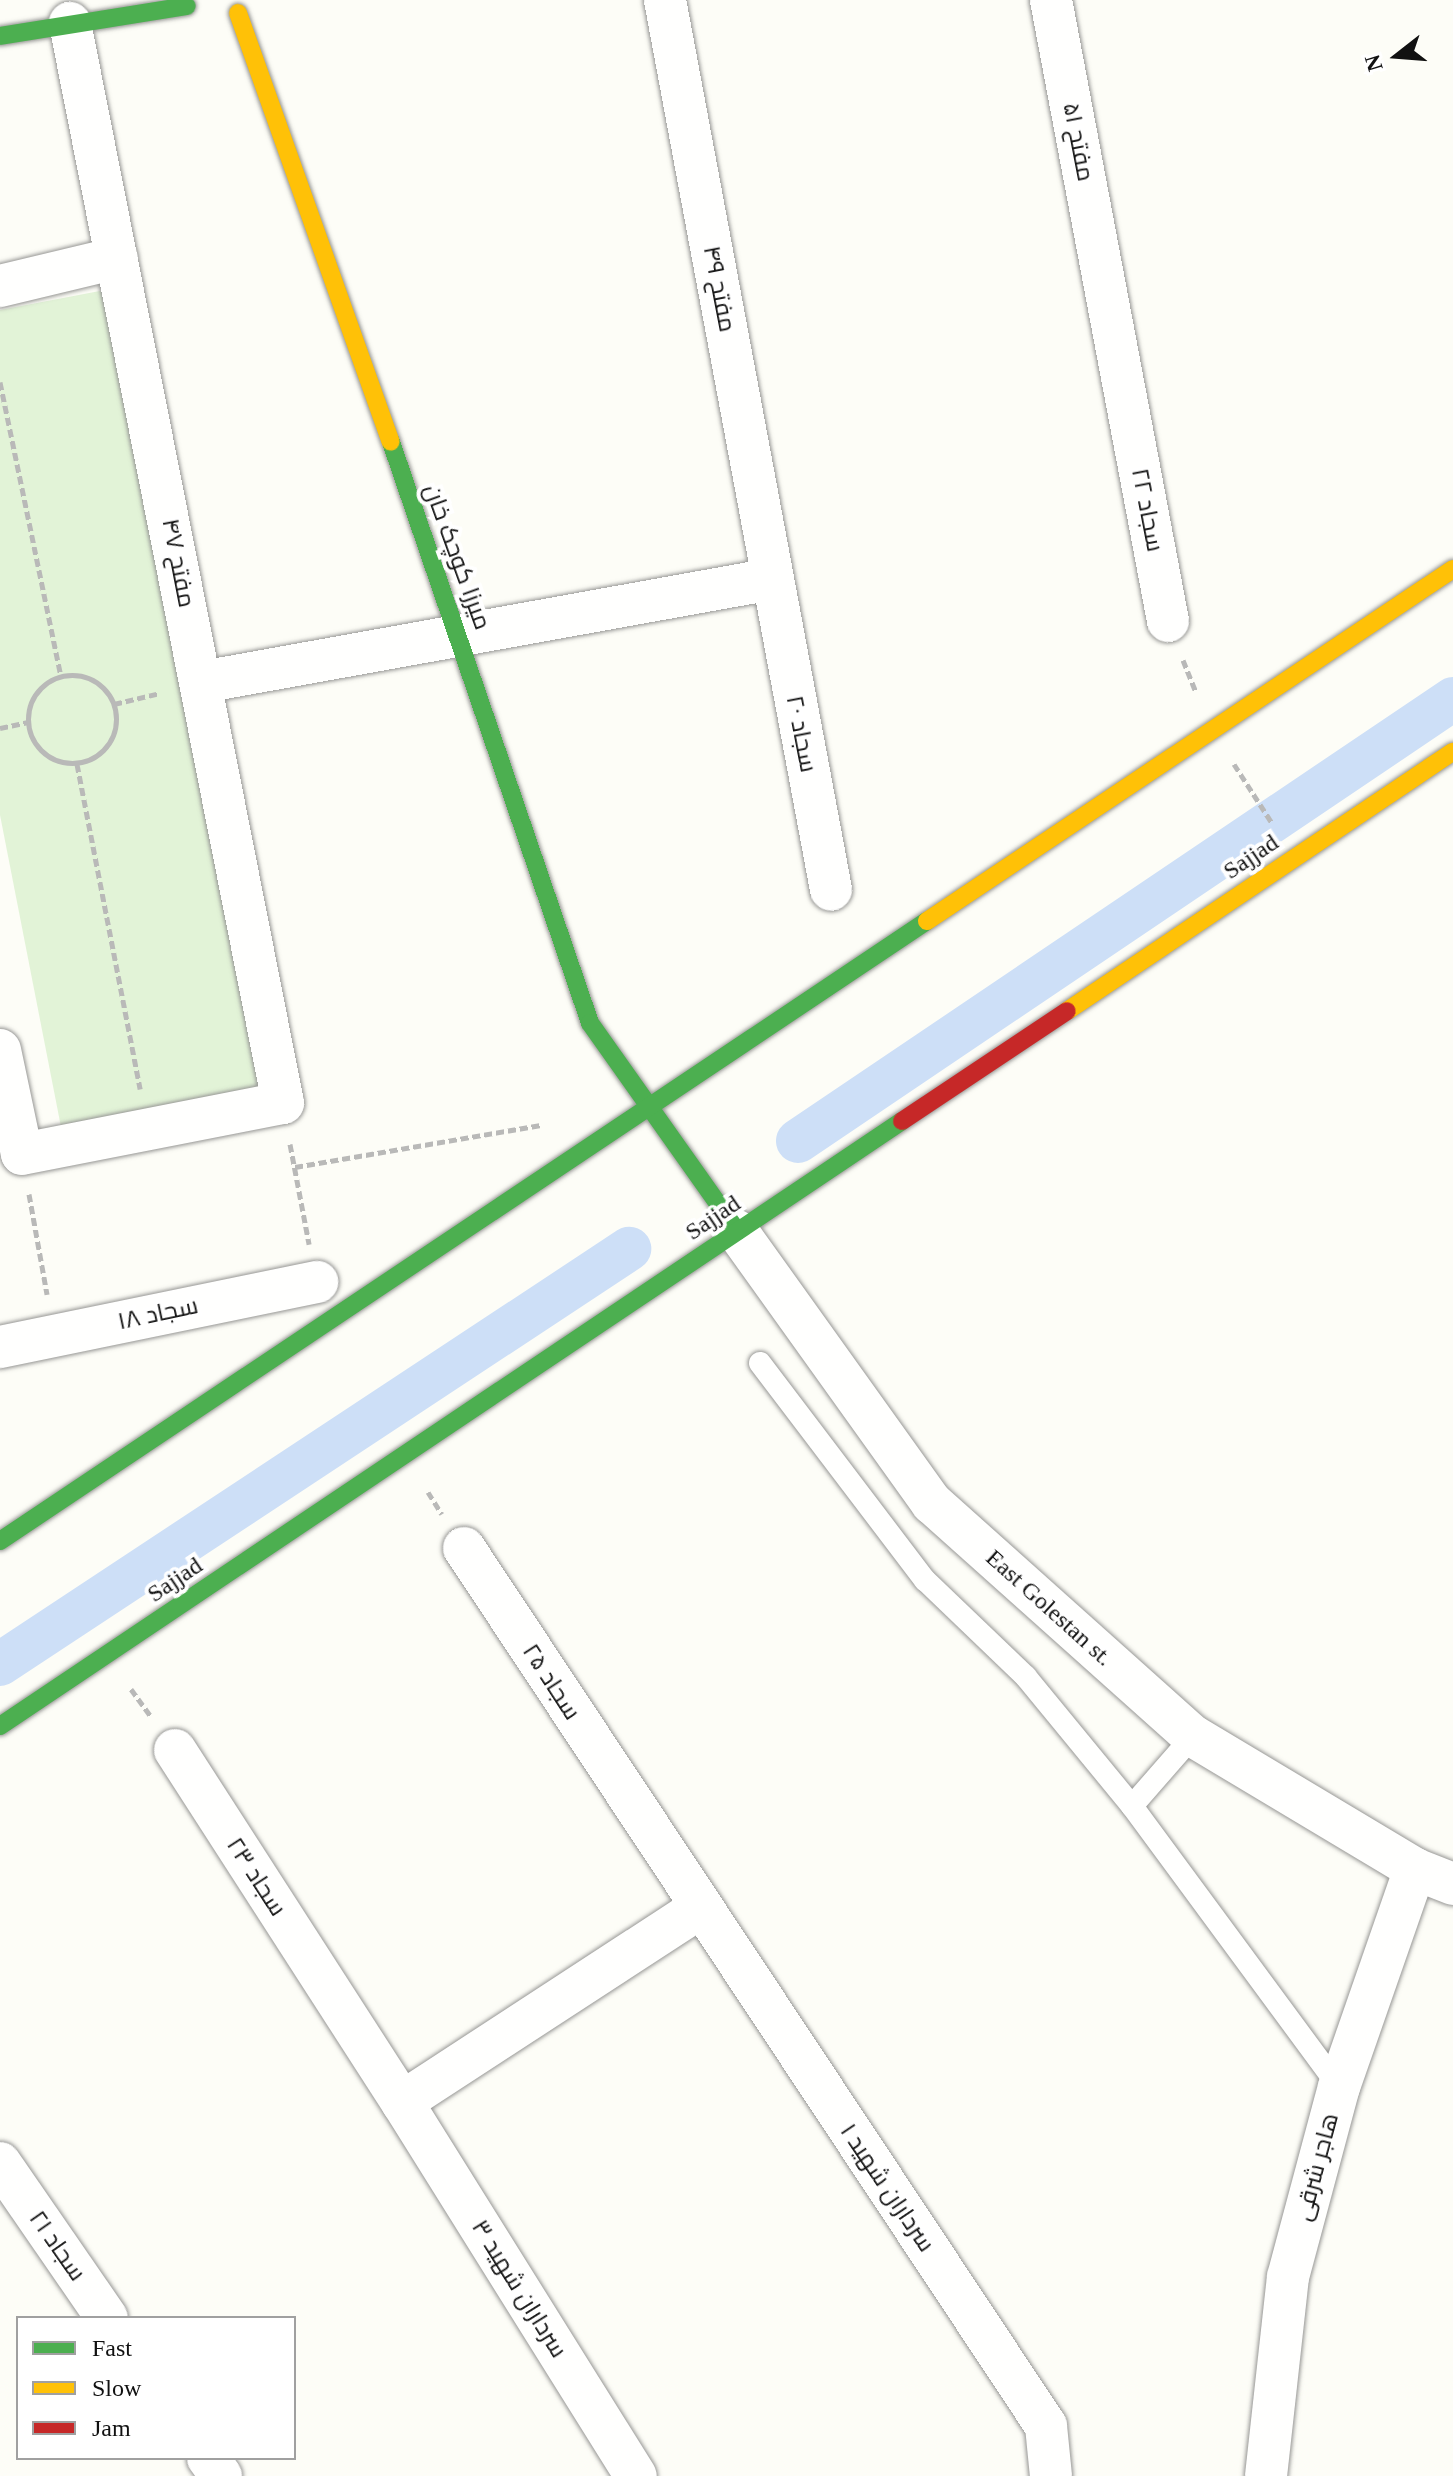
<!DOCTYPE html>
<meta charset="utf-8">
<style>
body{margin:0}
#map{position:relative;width:1453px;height:2476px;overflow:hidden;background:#fdfdf7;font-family:"Times New Roman",Cairo,serif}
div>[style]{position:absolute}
.green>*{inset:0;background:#e2f3d7}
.canal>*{height:44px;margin:-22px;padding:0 22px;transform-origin:22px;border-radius:22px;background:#cddff7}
.path>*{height:5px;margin-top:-2.5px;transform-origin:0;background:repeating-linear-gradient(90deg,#b9b9b8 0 8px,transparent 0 12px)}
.path>.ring{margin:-2.5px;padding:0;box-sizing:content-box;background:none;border:5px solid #b9b9b8;border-radius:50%}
.roads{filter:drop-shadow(0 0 2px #979795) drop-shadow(0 0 2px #979795)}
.lane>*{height:22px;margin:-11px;padding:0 11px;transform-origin:11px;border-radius:11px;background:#fffffe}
.street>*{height:42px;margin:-21px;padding:0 21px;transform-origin:21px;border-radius:21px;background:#fffffe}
.fast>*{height:18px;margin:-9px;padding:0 9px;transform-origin:9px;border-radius:9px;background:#4caf50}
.slow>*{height:18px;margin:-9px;padding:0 9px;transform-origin:9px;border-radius:9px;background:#ffc107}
.jam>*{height:18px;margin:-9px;padding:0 9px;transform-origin:9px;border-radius:9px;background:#c62828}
span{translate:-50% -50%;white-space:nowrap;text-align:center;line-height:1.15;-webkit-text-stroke:8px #fff;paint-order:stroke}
.street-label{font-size:24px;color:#111}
.legend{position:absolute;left:16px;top:2316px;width:280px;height:144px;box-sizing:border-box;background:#fff;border:2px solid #a0a0a0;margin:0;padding:10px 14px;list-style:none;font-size:24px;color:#111}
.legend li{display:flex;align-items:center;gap:16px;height:40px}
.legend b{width:40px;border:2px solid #a0a0a0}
.north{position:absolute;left:1357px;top:16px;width:80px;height:80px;-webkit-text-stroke:6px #fff;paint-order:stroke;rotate:253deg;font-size:22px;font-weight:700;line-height:32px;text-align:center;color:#111}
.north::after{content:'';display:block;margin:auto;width:28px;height:36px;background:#111;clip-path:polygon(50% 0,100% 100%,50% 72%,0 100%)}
</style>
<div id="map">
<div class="green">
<i style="clip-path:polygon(105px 290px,262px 1087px,61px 1127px,0 815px,0 310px)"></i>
</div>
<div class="canal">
<i style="left:798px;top:1141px;width:790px;rotate:-34.01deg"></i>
<i style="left:0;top:1664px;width:754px;rotate:-33.42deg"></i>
</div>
<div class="path">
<i style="left:0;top:382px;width:300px;rotate:78.3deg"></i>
<i style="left:1183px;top:660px;width:35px;rotate:68deg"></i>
<i class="ring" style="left:28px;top:675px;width:83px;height:83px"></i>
<i style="left:114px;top:704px;width:47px;rotate:-13.4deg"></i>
<i style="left:0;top:728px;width:29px;rotate:-12deg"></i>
<i style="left:77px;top:764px;width:331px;rotate:79deg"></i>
<i style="left:1234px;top:764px;width:70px;rotate:57.2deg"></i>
<i style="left:290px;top:1144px;width:102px;rotate:79.2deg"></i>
<i style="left:295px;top:1167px;width:251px;rotate:-9.7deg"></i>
<i style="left:29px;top:1194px;width:102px;rotate:79.8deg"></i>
<i style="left:428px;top:1492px;width:26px;rotate:58deg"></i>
<i style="left:131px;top:1689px;width:34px;rotate:54deg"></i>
</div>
<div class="roads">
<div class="lane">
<i style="left:760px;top:1363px;width:273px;rotate:52.8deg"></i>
<i style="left:925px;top:1580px;width:140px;rotate:43.8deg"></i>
<i style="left:1026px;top:1677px;width:167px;rotate:50.6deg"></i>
<i style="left:1132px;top:1806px;width:349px;rotate:53.6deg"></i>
<i style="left:1132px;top:1806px;width:93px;rotate:-48.9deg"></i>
</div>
<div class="street">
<i style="left:665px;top:0;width:905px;rotate:79.43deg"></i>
<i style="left:1051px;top:0;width:632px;rotate:79.33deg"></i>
<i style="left:0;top:286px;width:120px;rotate:-13.5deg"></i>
<i style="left:202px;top:682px;width:579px;rotate:-10.24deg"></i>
<i style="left:0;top:1050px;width:106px;rotate:78.1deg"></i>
<i style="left:22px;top:1154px;width:266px;rotate:-11.1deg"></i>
<i style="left:283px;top:1103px;width:1101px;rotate:-101.16deg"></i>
<i style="left:737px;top:1231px;width:335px;rotate:54.4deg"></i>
<i style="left:932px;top:1503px;width:350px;rotate:41.8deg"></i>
<i style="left:1193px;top:1736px;width:259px;rotate:30.9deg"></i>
<i style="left:1415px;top:1869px;width:41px;rotate:21.5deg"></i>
<i style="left:0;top:1347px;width:324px;rotate:-11.6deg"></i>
<i style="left:464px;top:1548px;width:1053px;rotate:56.46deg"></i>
<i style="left:1046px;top:2426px;width:50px;rotate:84.3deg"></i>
<i style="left:175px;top:1750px;width:419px;rotate:57.2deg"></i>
<i style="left:402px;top:2102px;width:441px;rotate:58deg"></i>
<i style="left:402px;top:2102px;width:356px;rotate:-33.1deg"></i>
<i style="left:0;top:2163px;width:188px;rotate:55.4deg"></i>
<i style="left:208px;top:2458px;width:22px;rotate:54deg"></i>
<i style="left:1266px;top:2476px;width:200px;rotate:-83.7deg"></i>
<i style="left:1288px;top:2277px;width:197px;rotate:-75deg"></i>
<i style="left:1339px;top:2087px;width:231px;rotate:-70.8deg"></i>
</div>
<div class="fast">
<i style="left:0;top:36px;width:189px;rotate:-9.1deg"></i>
<i style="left:391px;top:442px;width:614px;rotate:71.09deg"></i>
<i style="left:590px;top:1023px;width:255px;rotate:54.7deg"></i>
<i style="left:0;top:1541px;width:1115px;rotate:-33.78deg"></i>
<i style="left:0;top:1726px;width:1086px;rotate:-33.85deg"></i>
</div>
<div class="slow">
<i style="left:238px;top:13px;width:455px;rotate:70.4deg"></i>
<i style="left:927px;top:921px;width:633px;rotate:-33.79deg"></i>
<i style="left:1067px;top:1011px;width:465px;rotate:-33.9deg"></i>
</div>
<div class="jam">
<i style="left:902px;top:1121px;width:198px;rotate:-33.7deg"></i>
</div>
</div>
<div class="street-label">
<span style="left:1078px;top:142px;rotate:79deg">مفتح ۵۱</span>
<span style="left:719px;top:289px;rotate:79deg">مفتح ۴۹</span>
<span style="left:1147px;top:510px;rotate:79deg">سجاد ۲۲</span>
<span style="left:457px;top:557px;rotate:70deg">میرزا کوچک خان</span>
<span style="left:178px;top:563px;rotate:79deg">مفتح ۴۷</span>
<span style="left:801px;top:734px;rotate:79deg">سجاد ۲۰</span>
<span style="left:1251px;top:857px;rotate:-34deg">Sajjad</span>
<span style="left:713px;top:1218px;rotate:-34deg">Sajjad</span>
<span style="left:158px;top:1314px;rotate:-12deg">سجاد ۱۸</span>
<span style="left:175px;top:1580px;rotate:-34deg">Sajjad</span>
<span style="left:1049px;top:1608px;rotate:42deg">East Golestan st.</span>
<span style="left:551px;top:1682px;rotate:57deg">سجاد ۲۵</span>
<span style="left:256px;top:1877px;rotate:57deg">سجاد ۲۳</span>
<span style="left:1317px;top:2167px;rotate:-75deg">هاجر شرقی</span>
<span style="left:887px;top:2188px;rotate:56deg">سرداران شهید ۱</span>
<span style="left:57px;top:2246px;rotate:55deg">سجاد ۲۱</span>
<span style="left:519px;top:2289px;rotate:58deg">سرداران شهید ۳</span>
</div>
<ul class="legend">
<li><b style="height:10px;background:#4caf50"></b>Fast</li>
<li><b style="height:10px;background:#ffc107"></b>Slow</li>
<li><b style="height:10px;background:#c62828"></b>Jam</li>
</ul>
<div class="north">N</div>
</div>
